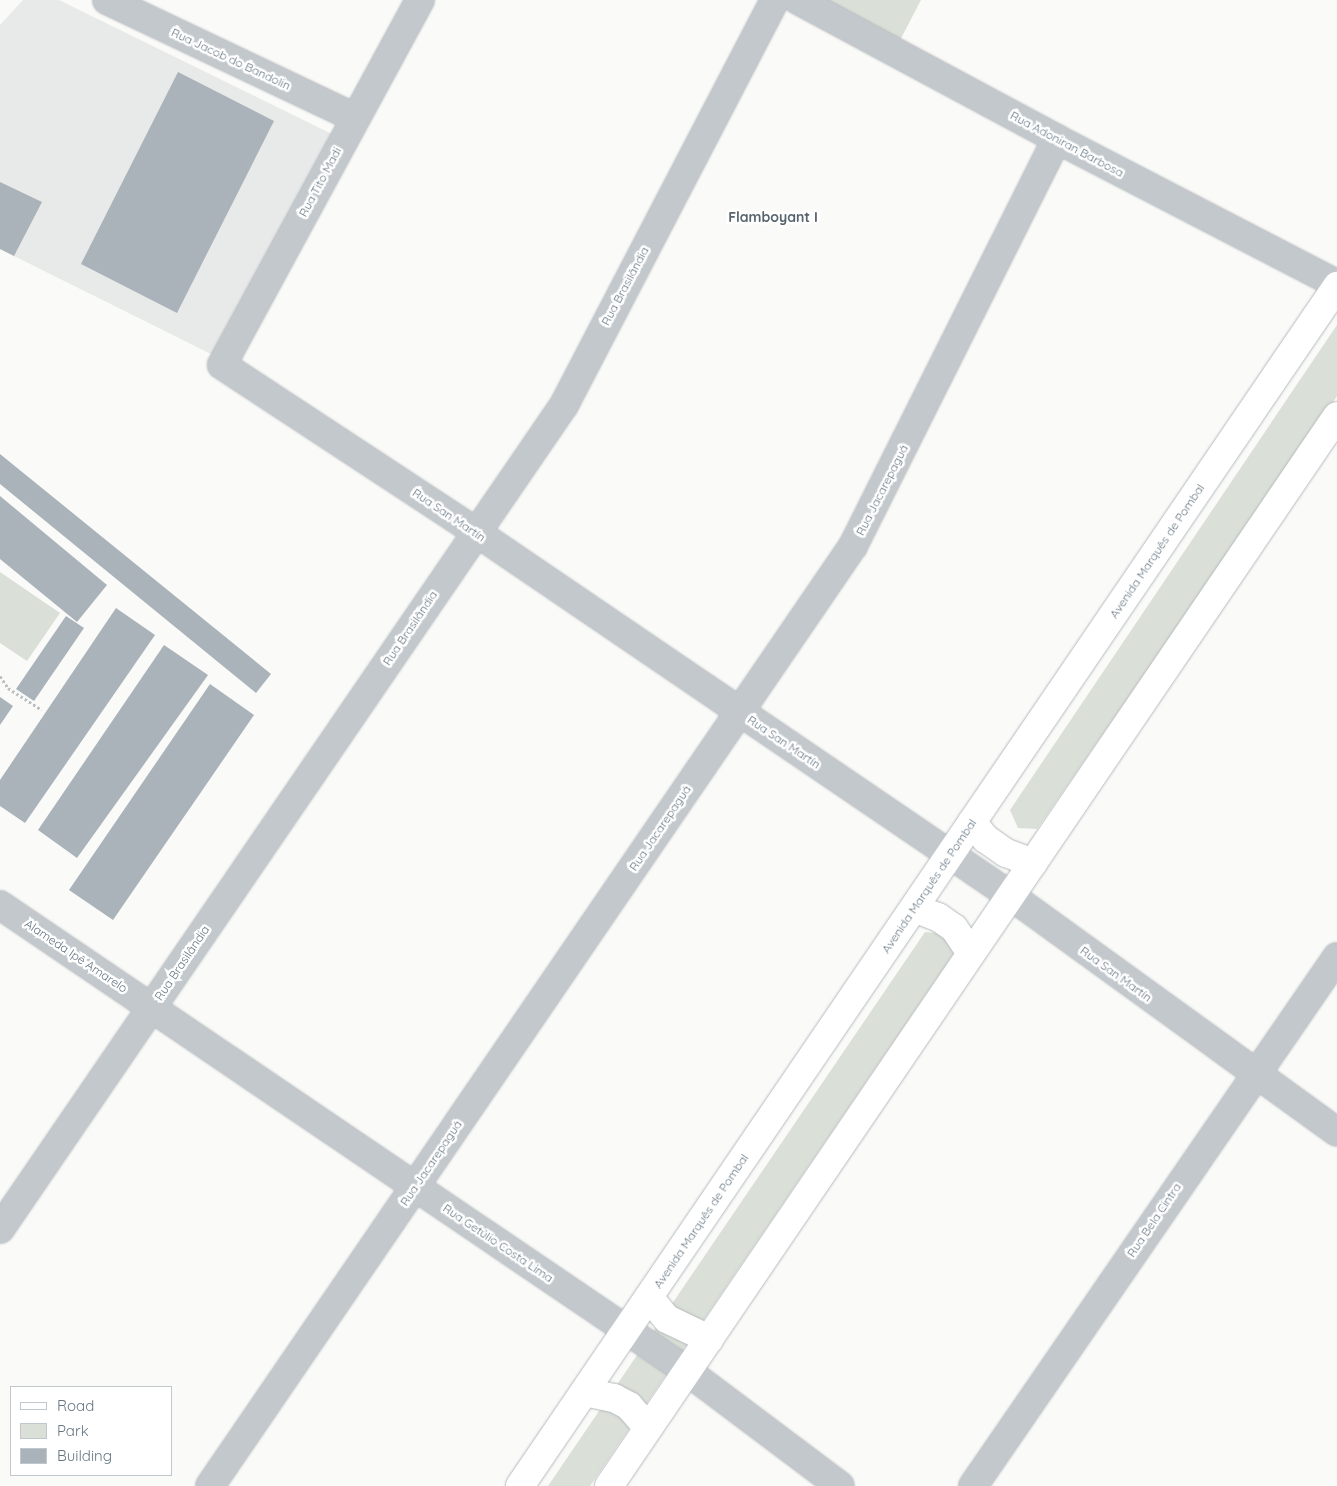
<!DOCTYPE html>
<meta charset="utf-8">
<style>
body{margin:0}
#map{position:relative;width:1337px;height:1486px;overflow:hidden;background:#fafaf8;font-family:Quicksand,sans-serif}
div>[style]{position:absolute}
.built>*{inset:0;background:#e8e9e9}
.green>*{inset:0;background:#dadfd7}
.building>*{inset:0;background:#aab3b9}
.path>*{height:3px;margin-top:-1.5px;transform-origin:0;background:repeating-linear-gradient(90deg,#bbbfc2 0 2.5px,transparent 0 5px)}
.roads{filter:drop-shadow(0 0 1px #b5babe) drop-shadow(0 0 1px #b5babe)}
.minor>*{height:28px;margin:-14px;padding:0 14px;transform-origin:14px;border-radius:14px;background:#c3c8cc}
.major>*{height:28px;margin:-14px;padding:0 14px;transform-origin:14px;border-radius:14px;background:#fff}
span{translate:-50% -50%;white-space:nowrap;text-align:center;line-height:1.15;-webkit-text-stroke:5px #fff;paint-order:stroke}
.street-label{font-size:12px;color:#657683}
.neighbourhood-label{font-size:14px;color:#57646e;font-weight:700}
.legend{position:absolute;left:10px;top:1386px;width:162px;height:90px;box-sizing:border-box;background:#fff;border:1px solid #c1c8cd;margin:0;padding:6px 9px;list-style:none;font-size:15px;color:#657683}
.legend li{display:flex;align-items:center;gap:10px;height:25px}
.legend b{width:25px;border:1px solid #c1c8cd}
</style>
<div id="map">
<div class="built">
<i style="clip-path:polygon(23px 0,59px 0,336px 136px,221px 359px,0 249px,0 25px)"></i>
</div>
<div class="green">
<i style="clip-path:polygon(805px 0,921px 0,897px 46px)"></i>
<i style="clip-path:polygon(1337px 325px,1337px 396px,1037px 829px,1018px 828px,1010px 810px)"></i>
<i style="clip-path:polygon(0 572px,60px 613px,27px 661px,0 643px)"></i>
<i style="clip-path:polygon(925px 932px,947px 934px,954px 953px,590px 1486px,548px 1486px)"></i>
</div>
<div class="building">
<i style="clip-path:polygon(178px 72px,274px 121px,177px 313px,81px 264px)"></i>
<i style="clip-path:polygon(0 182px,42px 202px,14px 256px,0 249px)"></i>
<i style="clip-path:polygon(0 454px,271px 674px,256px 693px,0 484px)"></i>
<i style="clip-path:polygon(0 496px,107px 585px,77px 622px,0 559px)"></i>
<i style="clip-path:polygon(116px 608px,155px 635px,25px 823px,0 806px,0 780px)"></i>
<i style="clip-path:polygon(66px 616px,84px 628px,34px 701px,16px 689px)"></i>
<i style="clip-path:polygon(164px 645px,208px 675px,77px 858px,38px 830px)"></i>
<i style="clip-path:polygon(210px 684px,254px 715px,113px 920px,69px 890px)"></i>
<i style="clip-path:polygon(0 697px,13px 706px,0 725px)"></i>
</div>
<div class="path">
<i style="left:0;top:676px;width:14px;rotate:56deg"></i>
<i style="left:8px;top:688px;width:40px;rotate:32.9deg"></i>
</div>
<div class="roads">
<div class="minor">
<i style="left:107px;top:0;width:275px;rotate:25.4deg"></i>
<i style="left:420px;top:0;width:415px;rotate:118.5deg"></i>
<i style="left:222px;top:365px;width:304px;rotate:33.3deg"></i>
<i style="left:476px;top:532px;width:647px;rotate:34.23deg"></i>
<i style="left:1011px;top:896px;width:402px;rotate:35.9deg"></i>
<i style="left:798px;top:0;width:294px;rotate:28.2deg"></i>
<i style="left:1057px;top:139px;width:315px;rotate:27.4deg"></i>
<i style="left:0;top:905px;width:830px;rotate:34.15deg"></i>
<i style="left:687px;top:1371px;width:191px;rotate:36.9deg"></i>
<i style="left:0;top:1229px;width:999px;rotate:-55.61deg"></i>
<i style="left:564px;top:405px;width:457px;rotate:-62.5deg"></i>
<i style="left:210px;top:1486px;width:1139px;rotate:-55.63deg"></i>
<i style="left:853px;top:546px;width:455px;rotate:-63.4deg"></i>
<i style="left:973px;top:1486px;width:642px;rotate:-55.47deg"></i>
</div>
<div class="major">
<i style="left:972px;top:822px;width:22px;rotate:51deg"></i>
<i style="left:986px;top:839px;width:24px;rotate:35deg"></i>
<i style="left:1006px;top:853px;width:29px;rotate:20deg"></i>
<i style="left:914px;top:908px;width:26px;rotate:21deg"></i>
<i style="left:938px;top:917px;width:19px;rotate:35deg"></i>
<i style="left:954px;top:928px;width:30px;rotate:56deg"></i>
<i style="left:649px;top:1297px;width:28px;rotate:51deg"></i>
<i style="left:667px;top:1319px;width:47px;rotate:25.5deg"></i>
<i style="left:585px;top:1392px;width:30px;rotate:12deg"></i>
<i style="left:614px;top:1398px;width:17px;rotate:28deg"></i>
<i style="left:629px;top:1406px;width:29px;rotate:49deg"></i>
<i style="left:520px;top:1486px;width:1452px;rotate:-55.75deg"></i>
<i style="left:609px;top:1486px;width:1294px;rotate:-55.77deg"></i>
</div>
</div>
<div class="street-label">
<span style="left:231px;top:59px;rotate:25deg">Rua Jacob do Bandolin</span>
<span style="left:1067px;top:144px;rotate:28deg">Rua Adoniran Barbosa</span>
<span style="left:320px;top:182px;rotate:-62deg">Rua Tito Madi</span>
<span style="left:625px;top:286px;rotate:-62deg">Rua Brasilândia</span>
<span style="left:882px;top:490px;rotate:-63deg">Rua Jacarepaguá</span>
<span style="left:449px;top:515px;rotate:34deg">Rua San Martín</span>
<span style="left:1157px;top:551px;rotate:-56deg">Avenida Marquês de Pombal</span>
<span style="left:410px;top:628px;rotate:-56deg">Rua Brasilândia</span>
<span style="left:784px;top:742px;rotate:34deg">Rua San Martín</span>
<span style="left:660px;top:828px;rotate:-56deg">Rua Jacarepaguá</span>
<span style="left:929px;top:886px;rotate:-56deg">Avenida Marquês de Pombal</span>
<span style="left:76px;top:956px;rotate:34deg">Alameda Ipê Amarelo</span>
<span style="left:182px;top:963px;rotate:-56deg">Rua Brasilândia</span>
<span style="left:1116px;top:974px;rotate:36deg">Rua San Martín</span>
<span style="left:431px;top:1163px;rotate:-56deg">Rua Jacarepaguá</span>
<span style="left:1154px;top:1220px;rotate:-56deg">Rua Bela Cintra</span>
<span style="left:701px;top:1221px;rotate:-56deg">Avenida Marquês de Pombal</span>
<span style="left:498px;top:1243px;rotate:34deg">Rua Getúlio Costa Lima</span>
</div>
<div class="neighbourhood-label">
<span style="left:773px;top:217px">Flamboyant I</span>
</div>
<ul class="legend">
<li><b style="height:6px;background:#fff"></b>Road</li>
<li><b style="height:14px;background:#dadfd7"></b>Park</li>
<li><b style="height:14px;background:#aab3b9"></b>Building</li>
</ul>
</div>
